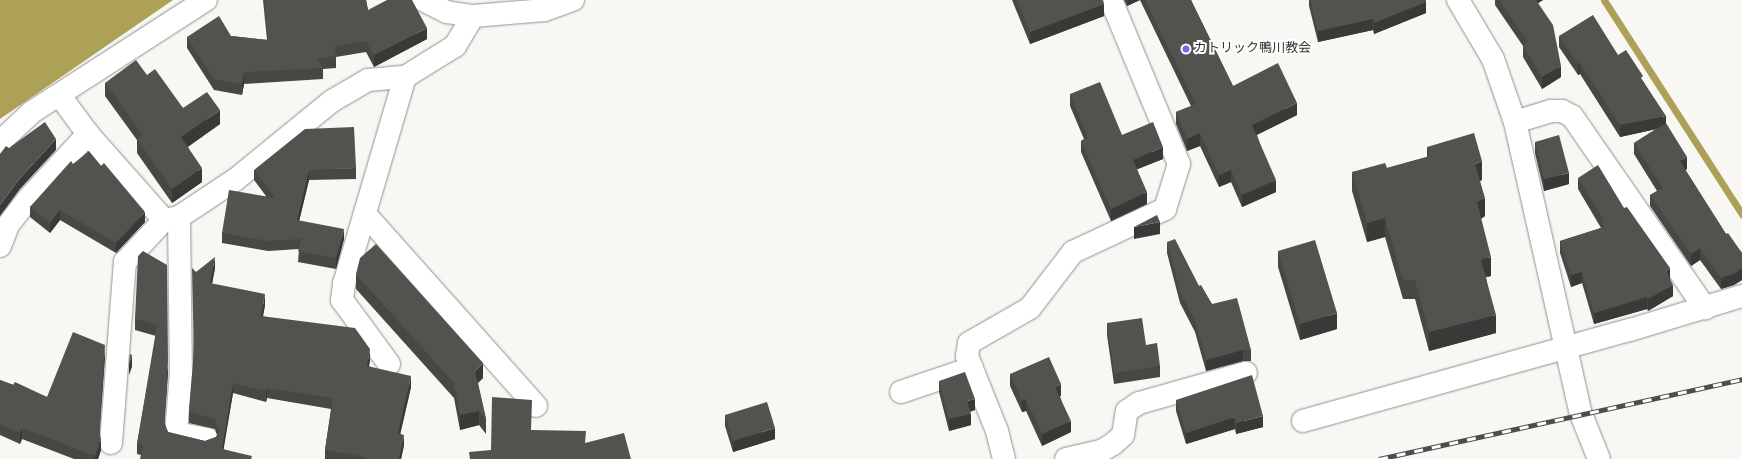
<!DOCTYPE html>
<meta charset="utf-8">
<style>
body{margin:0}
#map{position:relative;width:1742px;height:459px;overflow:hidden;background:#f8f7f4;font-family:Overpass,"Noto Sans JP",sans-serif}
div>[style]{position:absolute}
.water>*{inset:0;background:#aca157}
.stream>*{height:7px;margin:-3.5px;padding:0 3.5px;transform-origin:3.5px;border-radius:3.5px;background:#aca157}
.roads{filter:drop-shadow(0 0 1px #91908d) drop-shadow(0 0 1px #91908d)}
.minor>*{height:22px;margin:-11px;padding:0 11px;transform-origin:11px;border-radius:11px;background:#fff}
.rail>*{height:4.5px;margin-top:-2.25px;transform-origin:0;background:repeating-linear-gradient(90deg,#fff 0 9px,#4d4d4b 0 18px);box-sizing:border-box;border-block:1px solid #4d4d4b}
.wall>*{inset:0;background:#474744}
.shaded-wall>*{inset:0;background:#393937}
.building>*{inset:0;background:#52524f}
.dots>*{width:11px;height:11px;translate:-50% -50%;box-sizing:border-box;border:2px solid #fff;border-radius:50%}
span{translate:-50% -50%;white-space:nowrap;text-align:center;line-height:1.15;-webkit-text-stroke:4px #fff;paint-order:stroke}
.poi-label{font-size:13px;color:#343432}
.left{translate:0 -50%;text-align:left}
</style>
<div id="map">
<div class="water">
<i style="clip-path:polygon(0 0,173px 0,0 119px)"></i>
</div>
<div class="stream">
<i style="left:1604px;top:0;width:255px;rotate:57.2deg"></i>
</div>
<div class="roads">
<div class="minor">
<i style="left:423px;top:0;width:27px;rotate:27deg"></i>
<i style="left:447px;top:12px;width:26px;rotate:9deg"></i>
<i style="left:473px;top:16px;width:72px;rotate:-4.8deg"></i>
<i style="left:545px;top:10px;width:30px;rotate:-20deg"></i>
<i style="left:1458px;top:0;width:69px;rotate:59.3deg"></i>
<i style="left:1493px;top:59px;width:67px;rotate:70.8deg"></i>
<i style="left:1515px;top:122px;width:299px;rotate:77.3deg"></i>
<i style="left:1581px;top:414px;width:48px;rotate:68.2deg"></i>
<i style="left:60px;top:96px;width:47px;rotate:53.6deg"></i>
<i style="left:88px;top:134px;width:115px;rotate:48.5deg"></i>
<i style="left:1515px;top:122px;width:38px;rotate:-17deg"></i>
<i style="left:1551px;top:111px;width:11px"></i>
<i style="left:1562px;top:111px;width:11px;rotate:27deg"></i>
<i style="left:1572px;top:116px;width:234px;rotate:55.3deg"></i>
<i style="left:0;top:142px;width:44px;rotate:-43.2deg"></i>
<i style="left:32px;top:112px;width:207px;rotate:-32.8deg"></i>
<i style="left:365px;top:214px;width:257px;rotate:48.3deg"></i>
<i style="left:179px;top:217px;width:155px;rotate:89.3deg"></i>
<i style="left:181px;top:372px;width:61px;rotate:94.7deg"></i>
<i style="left:176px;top:433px;width:32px;rotate:11deg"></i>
<i style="left:0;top:246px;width:22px;rotate:-69deg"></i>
<i style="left:8px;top:225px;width:36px;rotate:-52deg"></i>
<i style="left:30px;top:197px;width:86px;rotate:-47.4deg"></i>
<i style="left:389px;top:364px;width:79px;rotate:-126.3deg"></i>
<i style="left:342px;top:300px;width:16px;rotate:-83deg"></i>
<i style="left:344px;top:284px;width:216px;rotate:-73.6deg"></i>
<i style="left:405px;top:77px;width:59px;rotate:-31.8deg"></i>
<i style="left:455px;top:46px;width:35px;rotate:-59deg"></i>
<i style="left:901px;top:392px;width:75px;rotate:-18.7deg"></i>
<i style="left:1303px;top:421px;width:339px;rotate:-15.6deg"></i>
<i style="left:1630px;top:330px;width:117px;rotate:-16.9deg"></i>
<i style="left:111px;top:443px;width:182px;rotate:-85.6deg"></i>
<i style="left:125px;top:262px;width:57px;rotate:-47.1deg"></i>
<i style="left:164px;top:220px;width:15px;rotate:-11deg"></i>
<i style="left:179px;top:217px;width:67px;rotate:-33.5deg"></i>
<i style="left:235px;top:180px;width:125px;rotate:-39.2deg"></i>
<i style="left:332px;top:101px;width:42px;rotate:-30.3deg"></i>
<i style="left:368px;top:80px;width:37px;rotate:-5deg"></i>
<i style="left:1004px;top:459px;width:29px;rotate:-104deg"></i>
<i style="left:997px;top:431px;width:81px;rotate:-111.8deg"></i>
<i style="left:967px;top:356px;width:13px;rotate:-81deg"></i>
<i style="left:969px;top:343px;width:70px;rotate:-29.8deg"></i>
<i style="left:1030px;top:308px;width:71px;rotate:-52.5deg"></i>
<i style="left:1073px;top:252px;width:102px;rotate:-25.1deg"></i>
<i style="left:1165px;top:209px;width:47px;rotate:-72.7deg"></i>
<i style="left:1179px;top:164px;width:178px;rotate:-112.5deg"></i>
<i style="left:1066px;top:459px;width:36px;rotate:-13deg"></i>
<i style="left:1101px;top:451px;width:14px;rotate:-30deg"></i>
<i style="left:1113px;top:444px;width:13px;rotate:-42deg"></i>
<i style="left:1123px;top:435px;width:24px;rotate:-81deg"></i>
<i style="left:1127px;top:411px;width:14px;rotate:-34deg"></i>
<i style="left:1139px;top:403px;width:111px;rotate:-15.7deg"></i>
</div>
</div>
<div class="rail">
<i style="left:1379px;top:459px;width:372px;rotate:-12.4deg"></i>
</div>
<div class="wall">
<i style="clip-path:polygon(263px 0,366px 0,368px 10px,427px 39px,374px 67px,366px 52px,336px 57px,336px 68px,323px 69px,323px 79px,244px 84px,242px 95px,214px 90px,187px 48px,187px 37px,231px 36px,267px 40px)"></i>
<i style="clip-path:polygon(1012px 0,1103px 0,1104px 16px,1030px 44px)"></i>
<i style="clip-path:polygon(1124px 0,1191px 0,1233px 86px,1297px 115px,1257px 135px,1276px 192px,1242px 207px,1231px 182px,1219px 187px,1200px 146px,1187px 151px,1176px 124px,1176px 112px,1191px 106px,1140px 0,1127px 6px)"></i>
<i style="clip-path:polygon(1309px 0,1426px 0,1426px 13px,1374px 34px,1373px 30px,1318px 42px,1309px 6px)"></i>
<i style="clip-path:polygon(1495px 0,1543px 0,1538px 3px,1561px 77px,1542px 89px,1523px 57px,1523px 46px,1495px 5px)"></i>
<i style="clip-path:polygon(1559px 36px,1618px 55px,1643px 81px,1666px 124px,1687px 169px,1685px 170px,1726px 234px,1742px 253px,1742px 280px,1734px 285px,1721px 289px,1700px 260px,1691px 266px,1650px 206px,1650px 195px,1657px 191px,1634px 154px,1634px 143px,1656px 129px,1620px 137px,1580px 74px,1578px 75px,1559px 47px)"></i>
<i style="clip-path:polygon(147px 75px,183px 108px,220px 124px,188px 147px,202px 182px,172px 203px,137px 153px,137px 140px,105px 96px,105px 83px)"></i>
<i style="clip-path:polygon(1070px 94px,1122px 135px,1163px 159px,1137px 169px,1147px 204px,1111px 221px,1081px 152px,1081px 141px,1084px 139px,1070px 106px)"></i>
<i style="clip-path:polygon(1535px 142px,1569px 184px,1544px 191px,1535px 153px)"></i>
<i style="clip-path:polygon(1427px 147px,1482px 180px,1480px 181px,1485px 216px,1481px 219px,1491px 276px,1486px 277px,1496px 333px,1429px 351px,1415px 299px,1403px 299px,1385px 237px,1367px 242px,1352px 191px,1352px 172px,1387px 168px,1427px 157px)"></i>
<i style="clip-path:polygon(73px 164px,145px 222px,116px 253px,60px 220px,50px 233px,30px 217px,30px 207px)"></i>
<i style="clip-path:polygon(356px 168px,356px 179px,309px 180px,299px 221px,344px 239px,336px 269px,298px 262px,299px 249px,268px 251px,222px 243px,222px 233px,266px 196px,254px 180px,254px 170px)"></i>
<i style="clip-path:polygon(1578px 178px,1624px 208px,1670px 279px,1673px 296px,1648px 311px,1647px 309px,1594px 324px,1582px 283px,1571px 287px,1560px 253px,1560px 241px,1601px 228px,1578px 189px)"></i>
<i style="clip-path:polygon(1167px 242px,1199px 286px,1212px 304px,1251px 350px,1251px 361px,1243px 361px,1206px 371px,1195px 332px,1180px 303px,1167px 253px)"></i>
<i style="clip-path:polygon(143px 251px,168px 372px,164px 423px,168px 432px,205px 441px,216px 437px,217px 435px,215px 429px,189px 423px,189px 412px,193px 363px,196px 272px,215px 268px,212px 284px,265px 305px,263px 316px,370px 360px,369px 366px,411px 387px,400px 434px,404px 445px,401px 459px,325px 459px,325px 450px,331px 409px,267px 398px,266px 402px,233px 393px,223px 449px,252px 459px,141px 455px,137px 454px,137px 444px,156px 336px,135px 330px,135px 319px)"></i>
<i style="clip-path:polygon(1278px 251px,1337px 329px,1300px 340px,1278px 267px)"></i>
<i style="clip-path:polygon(356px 274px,483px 378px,478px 383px,486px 419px,486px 434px,479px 425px,460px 430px,454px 398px,356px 289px)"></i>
<i style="clip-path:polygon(1107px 323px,1146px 345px,1160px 366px,1160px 377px,1114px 384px,1107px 335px)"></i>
<i style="clip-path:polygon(105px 356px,99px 433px,101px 450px,98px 459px,74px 459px,22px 439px,20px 444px,0 435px,0 380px,47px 397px)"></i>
<i style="clip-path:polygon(1010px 374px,1061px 396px,1060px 396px,1071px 432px,1042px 446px,1026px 411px,1022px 412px,1010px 386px)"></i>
<i style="clip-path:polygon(939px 381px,975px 410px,970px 412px,971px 425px,949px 431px,939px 392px)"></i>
<i style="clip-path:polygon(1176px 400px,1263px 427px,1236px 434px,1235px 429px,1186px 444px,1176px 411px)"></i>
<i style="clip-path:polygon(725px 415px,775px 439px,733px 452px,725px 426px)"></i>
</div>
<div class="shaded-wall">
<i style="clip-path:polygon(1127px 0,1140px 0,1127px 6px)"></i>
<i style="clip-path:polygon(1532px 0,1543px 0,1532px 7px)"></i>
<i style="clip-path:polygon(1426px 2px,1426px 13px,1374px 34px,1374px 23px)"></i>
<i style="clip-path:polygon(1104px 4px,1104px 16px,1030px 44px,1030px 32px)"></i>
<i style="clip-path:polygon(1373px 19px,1373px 30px,1318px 42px,1318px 31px)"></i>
<i style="clip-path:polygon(427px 28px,427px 39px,374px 67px,374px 55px)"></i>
<i style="clip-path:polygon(1580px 63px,1580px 74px,1578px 75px,1578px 64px)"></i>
<i style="clip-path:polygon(1561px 66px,1561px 77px,1542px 89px,1542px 77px)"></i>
<i style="clip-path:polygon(244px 72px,244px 84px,242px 95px,242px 84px)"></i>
<i style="clip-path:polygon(1297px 103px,1297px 115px,1252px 137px,1252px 125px)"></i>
<i style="clip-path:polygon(220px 110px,220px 124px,181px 151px,181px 137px)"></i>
<i style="clip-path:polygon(1666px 116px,1666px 127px,1620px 137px,1620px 125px)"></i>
<i style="clip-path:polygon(1200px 133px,1200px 146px,1187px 151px,1187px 139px)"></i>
<i style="clip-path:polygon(56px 139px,56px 150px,20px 189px,0 216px,0 205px,20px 178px)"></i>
<i style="clip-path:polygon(1163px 147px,1163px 159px,1133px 171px,1133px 160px)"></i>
<i style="clip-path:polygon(1687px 157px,1687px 169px,1680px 173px,1680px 161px)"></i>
<i style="clip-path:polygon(1482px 161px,1482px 180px,1475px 182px,1475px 164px)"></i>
<i style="clip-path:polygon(202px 168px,202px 182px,172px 203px,172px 189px)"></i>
<i style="clip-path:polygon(309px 170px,309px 180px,297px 230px,297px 220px)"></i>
<i style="clip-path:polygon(1231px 170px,1231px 182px,1219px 187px,1219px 175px)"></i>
<i style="clip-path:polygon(1569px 173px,1569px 184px,1544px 191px,1544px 179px)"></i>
<i style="clip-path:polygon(1276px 180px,1276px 192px,1242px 207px,1242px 195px)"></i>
<i style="clip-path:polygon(1147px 192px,1147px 204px,1111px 221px,1111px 209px)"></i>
<i style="clip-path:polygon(1485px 198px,1485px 216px,1477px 221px,1477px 202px)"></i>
<i style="clip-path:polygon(60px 210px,60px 220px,50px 233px,50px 223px)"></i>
<i style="clip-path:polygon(145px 212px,145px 222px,116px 253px,116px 243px)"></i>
<i style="clip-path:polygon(1385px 218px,1385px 237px,1367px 242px,1367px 223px)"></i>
<i style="clip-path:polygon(1160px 222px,1160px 234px,1134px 239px,1134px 227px)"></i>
<i style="clip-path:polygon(344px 229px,344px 239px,336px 269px,336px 258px)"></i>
<i style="clip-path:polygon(1700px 248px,1700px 260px,1691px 266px,1691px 254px)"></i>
<i style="clip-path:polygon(215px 257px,215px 268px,210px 294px,210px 283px)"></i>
<i style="clip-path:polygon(1491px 257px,1491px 276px,1481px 278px,1481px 260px)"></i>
<i style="clip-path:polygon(1670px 268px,1670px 280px,1666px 271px)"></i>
<i style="clip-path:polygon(1742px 268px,1742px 280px,1734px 285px,1721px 289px,1721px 278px)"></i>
<i style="clip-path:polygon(1582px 272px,1582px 283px,1571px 287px,1571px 275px)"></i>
<i style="clip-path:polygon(1673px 285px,1673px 296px,1648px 311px,1648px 299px)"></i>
<i style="clip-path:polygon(265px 294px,265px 305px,261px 326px,261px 316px)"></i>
<i style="clip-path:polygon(1647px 297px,1647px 309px,1594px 324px,1594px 313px)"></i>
<i style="clip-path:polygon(1337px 313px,1337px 329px,1300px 340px,1300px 324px)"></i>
<i style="clip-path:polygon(1496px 315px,1496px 333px,1429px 351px,1429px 332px)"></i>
<i style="clip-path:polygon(105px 345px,105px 356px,99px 442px,99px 431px)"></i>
<i style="clip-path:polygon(370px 349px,370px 360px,367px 377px,367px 366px)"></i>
<i style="clip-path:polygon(1243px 350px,1243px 361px,1206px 371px,1206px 360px)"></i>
<i style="clip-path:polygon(132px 355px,132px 367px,129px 375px,129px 364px)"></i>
<i style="clip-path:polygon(168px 361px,168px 372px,164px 432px,164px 421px)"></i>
<i style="clip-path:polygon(483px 363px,483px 378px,475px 385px,475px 371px)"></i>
<i style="clip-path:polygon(411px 376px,411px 387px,398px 444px,398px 433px)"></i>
<i style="clip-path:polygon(233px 383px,233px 393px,222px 459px,222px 449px)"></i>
<i style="clip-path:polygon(1061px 384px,1061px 396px,1055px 398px,1055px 387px)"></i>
<i style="clip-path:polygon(267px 388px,267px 398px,266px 402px,266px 391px)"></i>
<i style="clip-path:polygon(975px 399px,975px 410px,967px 412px,967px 401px)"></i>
<i style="clip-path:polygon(1026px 399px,1026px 411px,1022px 412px,1022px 401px)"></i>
<i style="clip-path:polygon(479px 411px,479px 425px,460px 430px,460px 415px)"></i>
<i style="clip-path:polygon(971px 414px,971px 425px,949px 431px,949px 419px)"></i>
<i style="clip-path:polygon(1263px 416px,1263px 427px,1236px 434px,1236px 423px)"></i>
<i style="clip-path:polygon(1235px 417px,1235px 429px,1186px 444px,1186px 433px)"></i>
<i style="clip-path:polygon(1071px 421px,1071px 432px,1042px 446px,1042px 434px)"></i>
<i style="clip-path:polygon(22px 428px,22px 439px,20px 444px,20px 433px)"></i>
<i style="clip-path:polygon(775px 428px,775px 439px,733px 452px,733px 441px)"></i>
<i style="clip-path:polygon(404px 435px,404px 445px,401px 459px,399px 459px)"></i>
<i style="clip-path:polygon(101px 439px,101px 450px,98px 459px,95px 459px,95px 456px)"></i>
</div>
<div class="building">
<i style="clip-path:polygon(264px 0,366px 0,368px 10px,387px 0,412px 0,427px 28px,374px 55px,366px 41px,335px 46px,336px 56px,316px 59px,323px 68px,244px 72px,242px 84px,214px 79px,187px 37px,219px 16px,231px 36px,268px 40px)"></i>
<i style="clip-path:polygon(1017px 0,1103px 0,1104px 4px,1030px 32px)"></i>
<i style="clip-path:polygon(1145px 0,1191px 0,1233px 86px,1278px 63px,1297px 103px,1252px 125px,1276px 180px,1242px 195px,1231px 170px,1219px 175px,1200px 133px,1187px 139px,1176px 112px,1196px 104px)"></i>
<i style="clip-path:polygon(1310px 0,1426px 0,1426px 2px,1374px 23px,1373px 19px,1318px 31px)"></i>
<i style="clip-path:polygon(1499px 0,1536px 0,1553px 25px,1561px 66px,1542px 77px,1523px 46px,1528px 42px)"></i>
<i style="clip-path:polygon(1593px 15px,1618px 55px,1626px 50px,1643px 76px,1641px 78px,1666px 116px,1620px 125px,1580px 63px,1578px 64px,1559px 36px)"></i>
<i style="clip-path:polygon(136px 60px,147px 75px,155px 69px,183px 108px,207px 92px,220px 110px,181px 137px,202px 168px,172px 189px,137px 139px,143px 135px,105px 83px)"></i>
<i style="clip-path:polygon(1100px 82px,1122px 135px,1153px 122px,1163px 147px,1133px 160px,1147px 192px,1111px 209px,1081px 141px,1088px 138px,1070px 94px)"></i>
<i style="clip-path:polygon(45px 122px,56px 139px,20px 178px,0 205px,0 154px,6px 146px,9px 148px)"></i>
<i style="clip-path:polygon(1666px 123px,1687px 157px,1680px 161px,1726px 234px,1728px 233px,1742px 253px,1742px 268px,1734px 274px,1721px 278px,1700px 248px,1691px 254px,1650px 195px,1663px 188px,1634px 143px)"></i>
<i style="clip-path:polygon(354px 127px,356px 168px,309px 170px,297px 220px,344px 229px,336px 258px,298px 251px,301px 239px,268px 241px,222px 233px,229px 190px,275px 198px,254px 170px,305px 129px)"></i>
<i style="clip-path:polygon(1474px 133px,1482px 161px,1475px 164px,1485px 198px,1477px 202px,1491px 257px,1481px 260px,1496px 315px,1429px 332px,1415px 280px,1403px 280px,1385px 218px,1367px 223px,1352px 172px,1385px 163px,1387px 168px,1430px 156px,1427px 147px)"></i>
<i style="clip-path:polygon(1559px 135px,1569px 173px,1544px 179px,1535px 142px)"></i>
<i style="clip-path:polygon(89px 151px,101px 166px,104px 163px,145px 212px,116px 243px,60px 210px,50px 223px,30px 207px,71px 161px,73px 164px)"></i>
<i style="clip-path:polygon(1598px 165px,1624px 208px,1627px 207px,1670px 268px,1666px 271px,1673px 285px,1648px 299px,1647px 297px,1594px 313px,1582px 272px,1571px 275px,1560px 241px,1604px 227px,1601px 220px,1603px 219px,1578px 178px)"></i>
<i style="clip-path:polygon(1157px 215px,1160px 222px,1134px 227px)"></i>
<i style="clip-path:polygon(1175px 239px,1199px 286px,1201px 285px,1212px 304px,1237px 298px,1251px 350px,1243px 350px,1206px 360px,1195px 320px,1180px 292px,1167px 242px)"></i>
<i style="clip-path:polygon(1315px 240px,1337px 313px,1300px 324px,1278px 251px)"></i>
<i style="clip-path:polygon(376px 244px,483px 363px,475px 371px,486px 419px,479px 411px,460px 415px,454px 383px,356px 274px,360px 258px)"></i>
<i style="clip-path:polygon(143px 251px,167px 265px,168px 361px,164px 421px,168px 432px,205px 441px,216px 437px,219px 431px,215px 419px,189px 412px,194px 361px,192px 268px,196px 272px,215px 257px,210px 283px,265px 294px,261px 316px,355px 328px,370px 349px,367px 366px,411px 376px,398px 433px,404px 435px,399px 459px,365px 459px,365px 457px,325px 450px,333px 398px,267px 388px,266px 391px,233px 383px,222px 449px,252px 456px,251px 459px,140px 459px,143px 445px,137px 444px,157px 325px,135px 319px,138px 256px)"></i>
<i style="clip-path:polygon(1142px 318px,1146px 345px,1157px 343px,1160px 366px,1114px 373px,1107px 323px)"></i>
<i style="clip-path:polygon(73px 332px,105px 345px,99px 431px,101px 439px,95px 456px,22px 428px,20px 433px,0 424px,0 380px,13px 385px,15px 382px,47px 397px)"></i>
<i style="clip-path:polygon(130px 354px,132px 355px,129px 364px)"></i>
<i style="clip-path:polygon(1049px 357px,1061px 384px,1055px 387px,1071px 421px,1042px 434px,1026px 399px,1022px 401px,1010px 374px)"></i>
<i style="clip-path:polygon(965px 372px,975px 399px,967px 401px,971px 414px,949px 419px,939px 381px)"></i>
<i style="clip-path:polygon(1252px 375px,1263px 416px,1236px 423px,1235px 417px,1186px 433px,1176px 400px)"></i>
<i style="clip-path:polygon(492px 397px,532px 400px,531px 430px,586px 431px,585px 443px,624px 433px,631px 459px,470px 459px,469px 452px,491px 450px)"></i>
<i style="clip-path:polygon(767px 402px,775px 428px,733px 441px,725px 415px)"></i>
</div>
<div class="dots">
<i style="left:1186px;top:49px;background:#706ce6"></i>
</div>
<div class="poi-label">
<span class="left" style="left:1194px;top:49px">カトリック鴨川教会</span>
</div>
</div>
